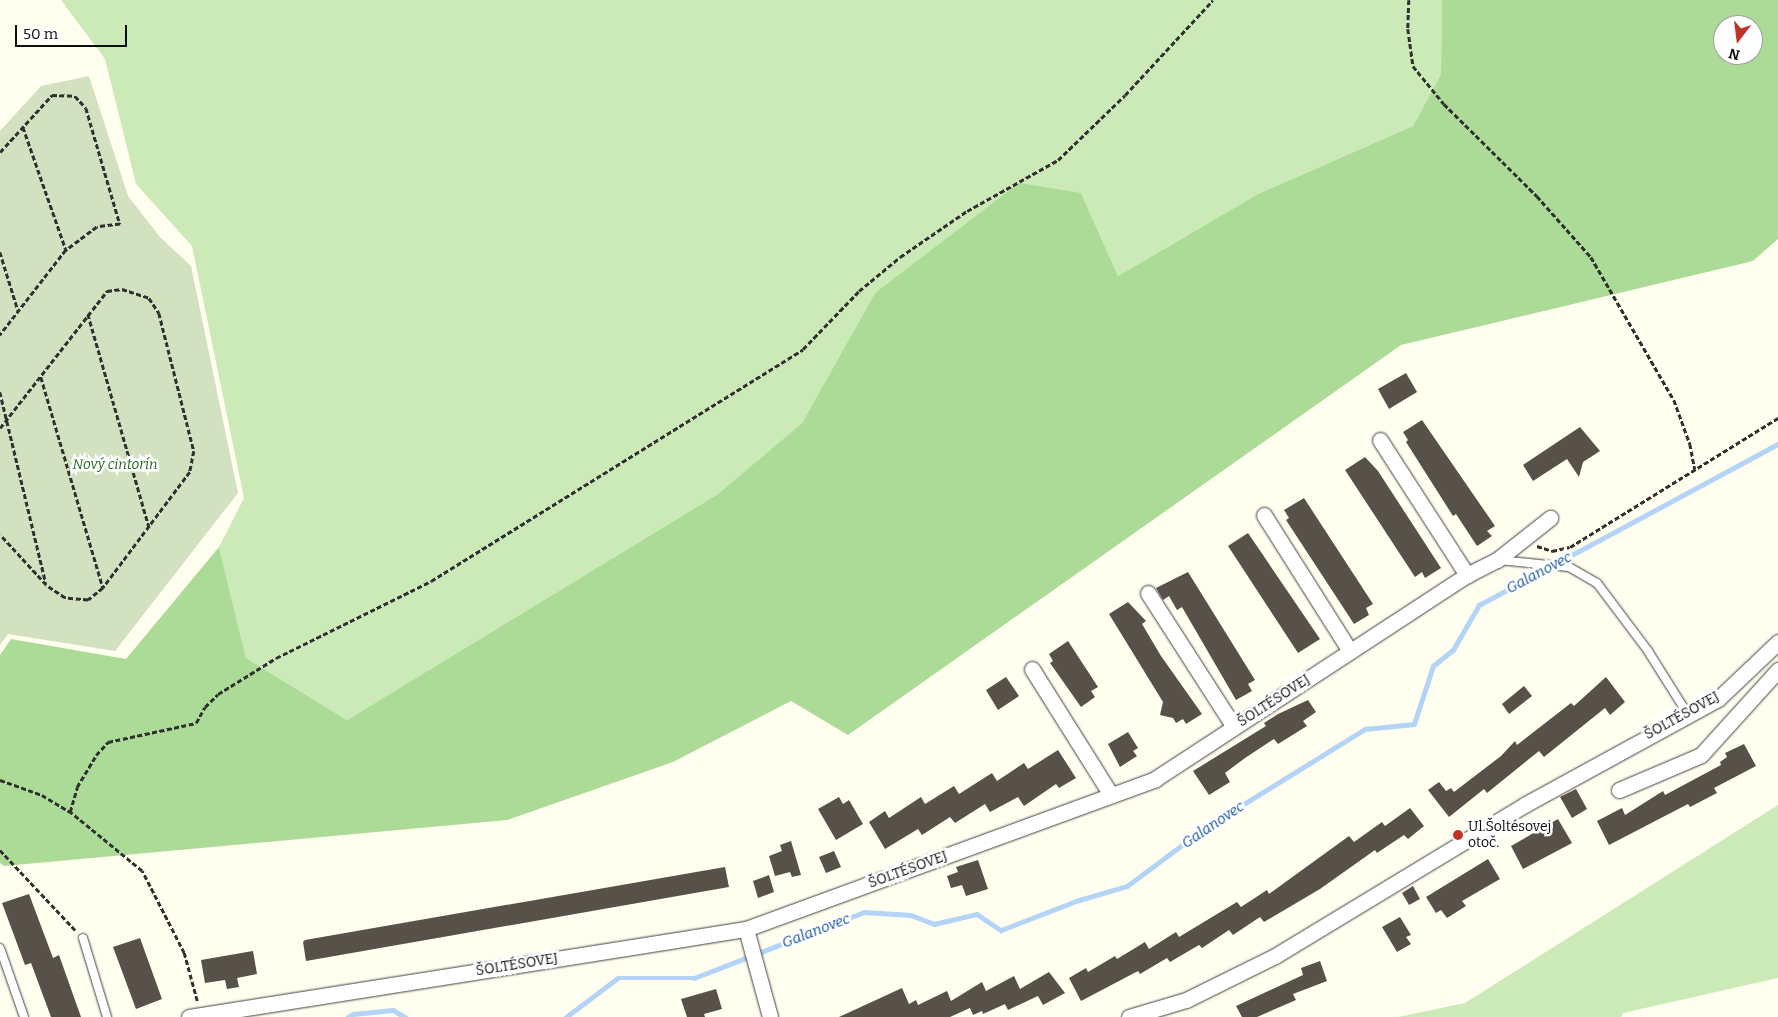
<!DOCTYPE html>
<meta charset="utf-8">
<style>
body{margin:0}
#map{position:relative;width:1778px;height:1017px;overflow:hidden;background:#fffeef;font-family:Bitter,serif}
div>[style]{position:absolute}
.green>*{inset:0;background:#cbeab8}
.forest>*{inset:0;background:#acdb97}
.cemetery>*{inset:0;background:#d2e1c0}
.stream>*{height:4.5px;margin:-2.25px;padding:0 2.25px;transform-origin:2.25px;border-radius:2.25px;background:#b3d4f7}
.building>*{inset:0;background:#57514a}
.path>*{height:2.5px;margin-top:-1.25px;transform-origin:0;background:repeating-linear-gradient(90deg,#303030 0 5px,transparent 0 7.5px)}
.roads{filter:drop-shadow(0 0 1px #414141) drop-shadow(0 0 1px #414141)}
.service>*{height:8px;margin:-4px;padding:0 4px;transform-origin:4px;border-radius:4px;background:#fff}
.minor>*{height:15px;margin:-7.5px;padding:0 7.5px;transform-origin:7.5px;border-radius:7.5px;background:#fff}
.dots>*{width:14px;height:14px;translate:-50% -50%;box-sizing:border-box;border:2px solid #fff;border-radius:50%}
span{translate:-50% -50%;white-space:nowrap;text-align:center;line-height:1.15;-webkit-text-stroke:5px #fff;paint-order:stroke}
.park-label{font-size:14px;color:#22671d;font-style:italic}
.street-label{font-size:14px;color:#0e0e0e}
.poi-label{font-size:14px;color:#0e0e0e}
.left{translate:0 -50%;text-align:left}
.water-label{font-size:15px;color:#1651a2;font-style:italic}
.north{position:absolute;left:1713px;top:15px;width:50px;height:50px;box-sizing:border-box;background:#fff;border:1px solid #9f9f9f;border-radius:50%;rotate:195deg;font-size:14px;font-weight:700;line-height:20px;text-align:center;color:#0e0e0e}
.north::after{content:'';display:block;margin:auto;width:18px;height:22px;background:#c03324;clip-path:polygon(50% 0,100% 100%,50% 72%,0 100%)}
.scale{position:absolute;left:15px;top:25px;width:112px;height:22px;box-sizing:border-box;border:2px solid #0e0e0e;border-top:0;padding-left:6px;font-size:15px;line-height:18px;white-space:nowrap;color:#0e0e0e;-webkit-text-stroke:4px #fff;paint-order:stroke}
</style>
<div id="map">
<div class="green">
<i style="clip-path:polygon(61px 0,1442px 0,1441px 74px,1413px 126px,1258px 194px,1118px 276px,1081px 193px,875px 293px,802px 423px,718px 494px,347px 720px,246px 658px,219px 547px,244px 498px,192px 246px,136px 184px,105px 59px)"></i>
<i style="clip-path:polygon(1778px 805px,1778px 978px,1623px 1013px,1621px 1017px,1398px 1017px,1465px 1003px)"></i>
</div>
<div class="forest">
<i style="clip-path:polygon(evenodd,1442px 0,1778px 0,1778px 239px,1753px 261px,1401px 345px,848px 735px,791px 701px,673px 762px,507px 820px,4px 866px,0 863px,0 655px,11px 639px,126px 659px,219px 547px,246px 658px,347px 720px,718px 494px,802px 423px,875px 293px,1019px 183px,1081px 193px,1118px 276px,1258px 194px,1413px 126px,1441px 74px,1442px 0,1723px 25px,1753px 25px,1753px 55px,1723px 55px,1723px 25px)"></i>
</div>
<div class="cemetery">
<i style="clip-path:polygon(89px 76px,128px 196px,160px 237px,191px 266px,238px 493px,115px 651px,8px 634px,0 645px,0 131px,41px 86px)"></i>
</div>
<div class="stream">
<i style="left:348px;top:1017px;width:6px;rotate:-31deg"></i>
<i style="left:353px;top:1014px;width:40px;rotate:-5.7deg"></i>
<i style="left:393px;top:1010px;width:14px;rotate:30deg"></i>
<i style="left:566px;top:1017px;width:65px;rotate:-36.9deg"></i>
<i style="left:618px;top:978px;width:76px"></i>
<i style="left:694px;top:978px;width:182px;rotate:-21.2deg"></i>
<i style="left:864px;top:912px;width:47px;rotate:3.7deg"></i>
<i style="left:911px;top:915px;width:25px;rotate:21deg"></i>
<i style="left:934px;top:924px;width:44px;rotate:-13.1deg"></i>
<i style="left:977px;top:914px;width:29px;rotate:34deg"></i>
<i style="left:1001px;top:930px;width:80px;rotate:-21.1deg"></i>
<i style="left:1076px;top:901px;width:53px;rotate:-16.4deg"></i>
<i style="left:1127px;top:886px;width:94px;rotate:-36.7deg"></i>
<i style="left:1202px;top:830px;width:192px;rotate:-31.8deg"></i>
<i style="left:1365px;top:729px;width:49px;rotate:-5.8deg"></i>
<i style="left:1414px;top:724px;width:61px;rotate:-71.9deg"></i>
<i style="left:1433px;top:666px;width:26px;rotate:-39deg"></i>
<i style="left:1453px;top:650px;width:52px;rotate:-60deg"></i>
<i style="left:1479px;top:605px;width:340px;rotate:-28.3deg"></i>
</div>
<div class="building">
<i style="clip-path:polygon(1406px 373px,1417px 392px,1389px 409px,1378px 389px)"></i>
<i style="clip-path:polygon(1422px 420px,1495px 526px,1487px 531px,1492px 536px,1477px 546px,1456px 514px,1453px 516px,1406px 442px,1408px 440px,1403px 432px)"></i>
<i style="clip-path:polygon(1580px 427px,1600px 451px,1583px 462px,1579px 477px,1567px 459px,1533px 481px,1523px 465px)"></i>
<i style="clip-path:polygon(1365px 457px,1378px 471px,1441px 568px,1425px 578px,1422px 572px,1415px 577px,1345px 470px)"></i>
<i style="clip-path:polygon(1304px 498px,1373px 604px,1366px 608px,1369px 615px,1354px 624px,1286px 520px,1289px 518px,1284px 510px)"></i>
<i style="clip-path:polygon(1248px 533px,1320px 639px,1298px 653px,1228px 546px)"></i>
<i style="clip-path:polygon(1188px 572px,1255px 680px,1248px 684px,1252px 691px,1236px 700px,1182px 607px,1177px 610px,1169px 596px,1163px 600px,1156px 588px)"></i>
<i style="clip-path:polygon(1128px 602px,1146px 621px,1142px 624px,1161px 656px,1202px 714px,1186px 724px,1183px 719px,1176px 723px,1173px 718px,1160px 715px,1163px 702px,1109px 614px)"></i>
<i style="clip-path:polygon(1068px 641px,1098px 687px,1091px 691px,1095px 697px,1081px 707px,1050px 663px,1053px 661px,1049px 654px)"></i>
<i style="clip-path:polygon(1006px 677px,1019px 696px,998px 710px,986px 690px)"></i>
<i style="clip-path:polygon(1606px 677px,1625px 702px,1610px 715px,1605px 708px,1544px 757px,1539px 751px,1487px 793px,1484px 789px,1449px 817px,1428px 790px,1439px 782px,1446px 791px,1451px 788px,1454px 792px,1501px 756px,1515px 741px,1517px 745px,1571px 703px,1574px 706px)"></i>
<i style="clip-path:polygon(1524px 686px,1532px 696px,1509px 714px,1502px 704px)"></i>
<i style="clip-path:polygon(1308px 700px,1316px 712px,1303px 721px,1307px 726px,1278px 744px,1274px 739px,1245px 758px,1225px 773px,1230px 782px,1209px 795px,1193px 771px,1266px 726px,1264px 723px,1278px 714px)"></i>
<i style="clip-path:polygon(1128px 732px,1138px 748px,1133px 751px,1137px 756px,1120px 767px,1108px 744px)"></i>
<i style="clip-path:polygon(1744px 744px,1756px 766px,1714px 788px,1717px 793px,1690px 807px,1688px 804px,1609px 845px,1597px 821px,1622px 808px,1625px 815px,1663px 791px,1665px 795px,1721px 765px,1720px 762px,1727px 757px,1725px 753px)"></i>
<i style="clip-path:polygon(1058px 750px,1076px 778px,1059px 788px,1056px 784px,1024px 806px,1018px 797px,990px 812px,985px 804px,955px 823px,950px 817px,922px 835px,918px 829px,885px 849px,869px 822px,885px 811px,889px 818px,921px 797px,925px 804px,954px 786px,959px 794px,992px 773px,997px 781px,1024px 763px,1028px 769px)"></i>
<i style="clip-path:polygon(1576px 789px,1587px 809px,1572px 818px,1560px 797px)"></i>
<i style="clip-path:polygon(839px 797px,843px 804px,849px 800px,863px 824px,836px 840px,818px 809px)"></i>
<i style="clip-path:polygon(1410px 808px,1424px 826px,1408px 839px,1404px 835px,1377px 853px,1375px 850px,1320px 889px,1264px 922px,1260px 917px,1233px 935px,1229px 930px,1202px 948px,1199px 945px,1170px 962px,1167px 958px,1140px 974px,1138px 971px,1081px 1001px,1069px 978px,1086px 968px,1088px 972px,1115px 956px,1117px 959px,1145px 942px,1149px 949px,1176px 932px,1179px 937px,1237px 902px,1241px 907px,1267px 890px,1269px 894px,1349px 836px,1354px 842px,1382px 822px,1385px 826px)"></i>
<i style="clip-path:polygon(1558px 819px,1572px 843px,1523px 869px,1511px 846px)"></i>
<i style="clip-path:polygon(791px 841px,801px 875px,792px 877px,790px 872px,775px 876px,769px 856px,782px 851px,780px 845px)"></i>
<i style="clip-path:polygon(834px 851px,841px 867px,826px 873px,819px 857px)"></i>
<i style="clip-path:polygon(1488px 859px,1500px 879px,1462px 901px,1466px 906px,1447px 918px,1441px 910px,1436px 913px,1426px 897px)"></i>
<i style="clip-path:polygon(978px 860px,988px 889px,966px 896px,962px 885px,951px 888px,947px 876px,958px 872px,956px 867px)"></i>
<i style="clip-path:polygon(725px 867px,729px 887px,306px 961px,303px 942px,305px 940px)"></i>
<i style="clip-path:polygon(769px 875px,774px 892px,758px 898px,753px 881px)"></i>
<i style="clip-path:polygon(1413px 886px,1420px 899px,1409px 905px,1402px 893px)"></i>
<i style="clip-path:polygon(29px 894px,53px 958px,59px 955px,81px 1017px,51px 1017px,31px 963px,25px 965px,2px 903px)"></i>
<i style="clip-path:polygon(1400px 917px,1411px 935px,1406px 937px,1411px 944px,1397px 952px,1382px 927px)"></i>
<i style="clip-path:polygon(140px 938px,162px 999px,136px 1009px,113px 947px)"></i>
<i style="clip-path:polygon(253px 951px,257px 974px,237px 978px,239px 987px,227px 989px,225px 980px,205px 983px,201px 960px)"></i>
<i style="clip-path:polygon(1320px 961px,1327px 981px,1293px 994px,1296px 1000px,1257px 1017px,1242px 1017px,1236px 1006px,1303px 975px,1301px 968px)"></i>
<i style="clip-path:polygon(1049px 972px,1065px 993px,1043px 1005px,1038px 996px,1008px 1010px,1005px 1004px,983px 1014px,982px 1011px,973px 1015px,970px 1008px,950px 1017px,839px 1017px,902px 988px,909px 1004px,916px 1000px,918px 1005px,947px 991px,951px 1001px,982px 982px,986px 991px,1014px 976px,1020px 989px)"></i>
<i style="clip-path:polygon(716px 989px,722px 1009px,704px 1014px,705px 1017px,687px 1017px,681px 999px)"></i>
</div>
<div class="path">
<i style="left:1409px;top:0;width:29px;rotate:92deg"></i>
<i style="left:1408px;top:29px;width:37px;rotate:82deg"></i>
<i style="left:1413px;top:66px;width:49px;rotate:50.8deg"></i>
<i style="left:1444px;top:104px;width:131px;rotate:44.7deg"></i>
<i style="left:1537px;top:196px;width:81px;rotate:48.5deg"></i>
<i style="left:1591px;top:257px;width:165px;rotate:59.9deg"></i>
<i style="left:1674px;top:400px;width:47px;rotate:70deg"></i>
<i style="left:1690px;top:444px;width:26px;rotate:79deg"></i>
<i style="left:23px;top:127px;width:130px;rotate:70.7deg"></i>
<i style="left:0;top:152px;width:77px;rotate:-47.6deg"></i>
<i style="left:52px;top:95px;width:23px;rotate:2deg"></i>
<i style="left:75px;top:96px;width:16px;rotate:47deg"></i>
<i style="left:86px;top:108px;width:121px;rotate:73.7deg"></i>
<i style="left:120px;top:224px;width:23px;rotate:173deg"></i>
<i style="left:97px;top:227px;width:39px;rotate:143deg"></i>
<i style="left:66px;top:250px;width:108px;rotate:127.8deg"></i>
<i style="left:0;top:252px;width:61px;rotate:72.8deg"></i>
<i style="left:88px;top:314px;width:222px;rotate:74deg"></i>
<i style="left:41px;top:377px;width:220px;rotate:73.6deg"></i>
<i style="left:0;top:392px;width:196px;rotate:76.5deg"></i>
<i style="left:0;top:428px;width:174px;rotate:-52deg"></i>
<i style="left:107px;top:291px;width:15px;rotate:-8deg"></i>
<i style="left:122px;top:289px;width:28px;rotate:18deg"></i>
<i style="left:149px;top:298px;width:18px;rotate:56deg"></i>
<i style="left:159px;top:313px;width:142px;rotate:75.8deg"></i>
<i style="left:194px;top:451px;width:21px;rotate:101deg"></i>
<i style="left:190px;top:472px;width:145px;rotate:126.9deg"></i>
<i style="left:103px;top:588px;width:19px;rotate:141deg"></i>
<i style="left:88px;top:600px;width:23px;rotate:-175deg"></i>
<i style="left:65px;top:598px;width:23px;rotate:-146deg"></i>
<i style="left:46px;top:585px;width:68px;rotate:-132.6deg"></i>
<i style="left:1537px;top:546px;width:16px;rotate:18deg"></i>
<i style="left:1552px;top:551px;width:18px;rotate:-13deg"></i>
<i style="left:1570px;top:547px;width:245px;rotate:-31.8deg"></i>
<i style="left:0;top:780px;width:45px;rotate:19.7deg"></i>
<i style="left:42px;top:795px;width:33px;rotate:31deg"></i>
<i style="left:0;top:850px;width:111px;rotate:46.8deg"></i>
<i style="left:197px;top:1001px;width:50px;rotate:-105.2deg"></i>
<i style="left:184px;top:953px;width:92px;rotate:-117.1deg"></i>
<i style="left:142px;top:871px;width:93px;rotate:-140.7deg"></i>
<i style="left:70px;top:812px;width:26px;rotate:-74deg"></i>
<i style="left:77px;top:787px;width:37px;rotate:-59deg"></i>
<i style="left:96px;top:755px;width:18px;rotate:-47deg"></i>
<i style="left:108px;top:742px;width:90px;rotate:-12.2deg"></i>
<i style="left:196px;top:723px;width:18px;rotate:-61deg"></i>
<i style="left:205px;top:707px;width:18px;rotate:-45deg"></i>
<i style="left:218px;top:694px;width:68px;rotate:-31.8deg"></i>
<i style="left:276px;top:658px;width:173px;rotate:-26.4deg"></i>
<i style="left:431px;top:581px;width:438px;rotate:-31.9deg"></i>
<i style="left:803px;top:349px;width:81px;rotate:-46deg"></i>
<i style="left:859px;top:291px;width:53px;rotate:-39.7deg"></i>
<i style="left:900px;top:257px;width:81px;rotate:-34.5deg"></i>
<i style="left:967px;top:211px;width:104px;rotate:-29.3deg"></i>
<i style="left:1058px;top:160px;width:93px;rotate:-44.1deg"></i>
<i style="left:1125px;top:95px;width:129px;rotate:-47.2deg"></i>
</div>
<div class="roads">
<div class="service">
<i style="left:1499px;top:560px;width:70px;rotate:5.7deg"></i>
<i style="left:1569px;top:567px;width:32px;rotate:30deg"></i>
<i style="left:1597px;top:583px;width:85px;rotate:53.1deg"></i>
<i style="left:1648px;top:651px;width:73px;rotate:57.8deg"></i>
<i style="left:83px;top:938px;width:83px;rotate:73.1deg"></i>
<i style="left:0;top:948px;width:73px;rotate:70.8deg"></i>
</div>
<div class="minor">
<i style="left:1380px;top:440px;width:161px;rotate:57.2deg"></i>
<i style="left:1264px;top:515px;width:161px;rotate:57.7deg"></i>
<i style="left:1148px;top:593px;width:159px;rotate:57.3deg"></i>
<i style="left:1032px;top:669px;width:149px;rotate:57.9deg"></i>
<i style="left:1619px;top:790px;width:89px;rotate:-23.1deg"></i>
<i style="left:1701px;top:755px;width:115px;rotate:-47.8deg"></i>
<i style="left:746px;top:929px;width:91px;rotate:74.7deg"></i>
<i style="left:189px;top:1017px;width:564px;rotate:-8.98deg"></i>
<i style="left:746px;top:929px;width:436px;rotate:-20.1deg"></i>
<i style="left:1155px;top:779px;width:373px;rotate:-33.2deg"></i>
<i style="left:1467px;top:575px;width:34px;rotate:-27deg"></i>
<i style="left:1497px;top:560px;width:68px;rotate:-38.4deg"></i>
<i style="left:1129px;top:1017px;width:59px;rotate:-16.6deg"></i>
<i style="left:1186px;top:1000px;width:99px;rotate:-26.3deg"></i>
<i style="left:1275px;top:956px;width:293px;rotate:-31.2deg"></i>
<i style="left:1526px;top:804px;width:219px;rotate:-28.7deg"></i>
<i style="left:1718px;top:699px;width:83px;rotate:-43.5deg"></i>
</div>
</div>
<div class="dots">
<i style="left:1458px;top:835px;background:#c03324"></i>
</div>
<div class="park-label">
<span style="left:115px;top:465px">Nový cintorín</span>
</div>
<div class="street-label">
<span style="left:1274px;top:701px;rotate:-33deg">ŠOLTÉSOVEJ</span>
<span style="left:1682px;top:716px;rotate:-29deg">ŠOLTÉSOVEJ</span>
<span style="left:908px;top:870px;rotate:-20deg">ŠOLTÉSOVEJ</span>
<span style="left:517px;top:965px;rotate:-9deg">ŠOLTÉSOVEJ</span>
</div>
<div class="poi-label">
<span class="left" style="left:1468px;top:835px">Ul.Šoltésovej<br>otoč.</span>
</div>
<div class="water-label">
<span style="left:1539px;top:573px;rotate:-28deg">Galanovec</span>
<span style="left:1213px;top:825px;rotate:-34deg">Galanovec</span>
<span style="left:816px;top:931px;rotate:-21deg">Galanovec</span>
</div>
<div class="north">N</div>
<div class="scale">50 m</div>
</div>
